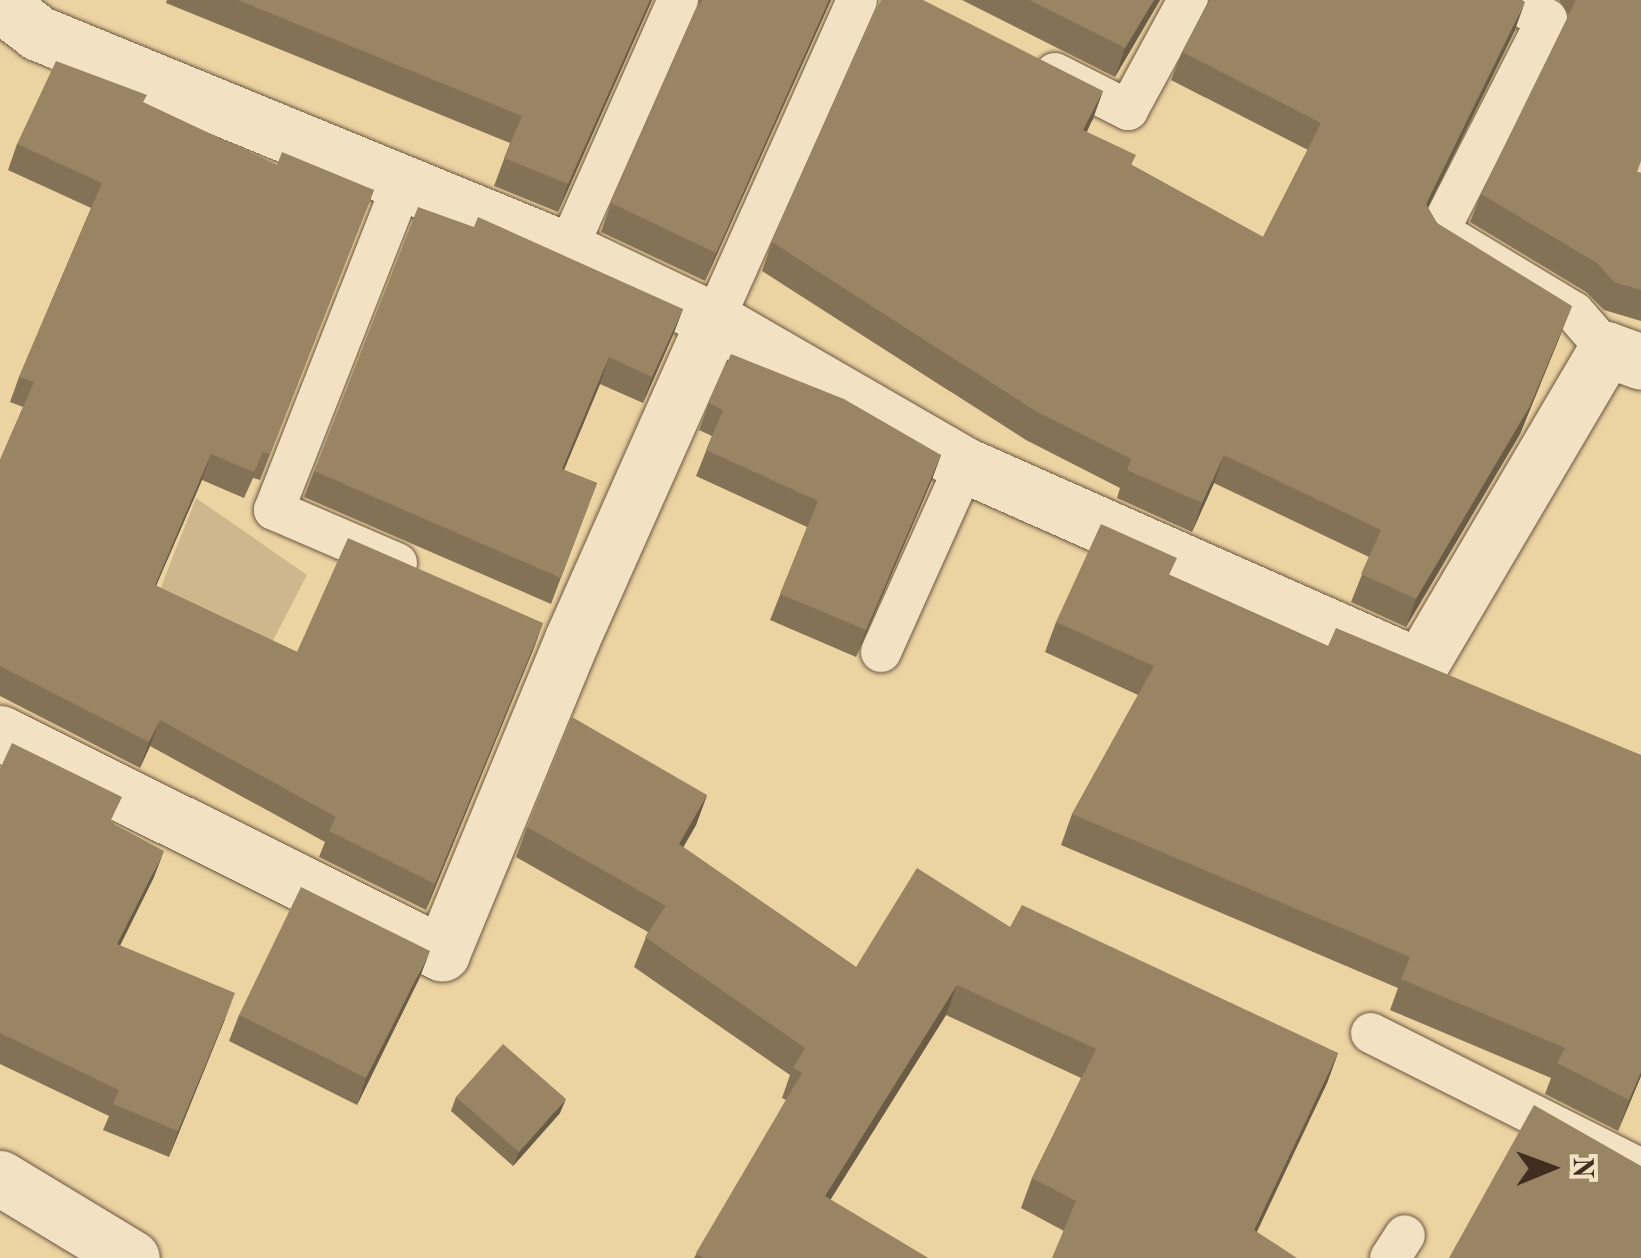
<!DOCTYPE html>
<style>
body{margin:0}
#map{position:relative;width:1641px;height:1258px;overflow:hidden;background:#ebd3a2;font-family:"Old Standard TT",serif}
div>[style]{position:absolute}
.green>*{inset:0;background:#ceb78c}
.roads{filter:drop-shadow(0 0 2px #6c5740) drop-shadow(0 0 2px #6c5740)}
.lane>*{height:40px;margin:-20px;padding:0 20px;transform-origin:20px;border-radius:20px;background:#f2e2c3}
.street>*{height:55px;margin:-27.5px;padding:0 27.5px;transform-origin:27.5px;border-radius:27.5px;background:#f2e2c3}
.wall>*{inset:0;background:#847256}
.shaded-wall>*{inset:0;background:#6b5c46}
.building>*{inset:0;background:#998464}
span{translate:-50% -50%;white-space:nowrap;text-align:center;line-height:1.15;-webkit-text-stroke:10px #f2e2c3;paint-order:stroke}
.north{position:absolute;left:1501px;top:1118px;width:100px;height:100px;-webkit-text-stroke:8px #f2e2c3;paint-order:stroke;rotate:89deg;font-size:28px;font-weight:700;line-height:40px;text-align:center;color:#412e20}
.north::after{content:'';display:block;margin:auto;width:35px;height:45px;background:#412e20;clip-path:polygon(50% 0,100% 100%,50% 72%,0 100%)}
</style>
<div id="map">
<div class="green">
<i style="clip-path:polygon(196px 498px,307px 575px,267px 652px,152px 610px)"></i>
</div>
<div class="roads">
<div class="lane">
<i style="left:1507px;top:0;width:44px;rotate:25.4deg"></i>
<i style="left:1547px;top:19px;width:238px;rotate:117deg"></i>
<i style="left:1439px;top:231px;width:157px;rotate:31deg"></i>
<i style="left:1574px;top:312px;width:49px;rotate:49.1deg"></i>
<i style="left:1055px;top:73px;width:82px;rotate:26.9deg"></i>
<i style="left:1128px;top:110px;width:125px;rotate:-61.4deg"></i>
<i style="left:567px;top:250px;width:274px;rotate:-66.1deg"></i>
<i style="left:714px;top:320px;width:350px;rotate:-65.9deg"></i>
<i style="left:397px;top:563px;width:134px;rotate:-156.7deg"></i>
<i style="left:274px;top:510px;width:352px;rotate:-68.5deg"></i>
<i style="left:881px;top:652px;width:205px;rotate:-65.8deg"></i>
<i style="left:1371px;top:1033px;width:302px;rotate:26.7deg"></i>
<i style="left:1390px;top:1258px;width:27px;rotate:-57deg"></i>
</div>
<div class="street">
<i style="left:0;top:4px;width:48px;rotate:37.3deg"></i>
<i style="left:38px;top:33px;width:572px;rotate:22.3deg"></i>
<i style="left:567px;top:250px;width:163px;rotate:25.5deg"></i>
<i style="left:714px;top:320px;width:290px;rotate:30deg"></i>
<i style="left:965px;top:465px;width:478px;rotate:23.9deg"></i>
<i style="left:1419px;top:667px;width:369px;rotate:-59.5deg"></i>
<i style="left:1606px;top:349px;width:37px;rotate:20deg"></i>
<i style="left:0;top:733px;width:494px;rotate:26.5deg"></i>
<i style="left:442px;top:953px;width:340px;rotate:-67.5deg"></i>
<i style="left:572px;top:639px;width:349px;rotate:-66deg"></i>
<i style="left:0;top:1178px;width:154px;rotate:31.2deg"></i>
</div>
</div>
<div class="wall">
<i style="clip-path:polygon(167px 0,652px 0,558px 212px,494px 186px,510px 143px,166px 3px)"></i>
<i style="clip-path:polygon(698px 0,831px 0,705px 281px,601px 232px,611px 203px,699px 6px)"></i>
<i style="clip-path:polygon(962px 0,1160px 0,1115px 77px)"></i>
<i style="clip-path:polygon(1209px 0,1522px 0,1515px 30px,1428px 208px,1437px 223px,1561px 334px,1520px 434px,1406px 627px,1351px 602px,1369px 557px,1214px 483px,1192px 532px,1117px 498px,1120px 488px,1026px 440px,762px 271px,772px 242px,1103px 91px,1087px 132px,1132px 165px,1263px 237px,1308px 150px,1171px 80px,1182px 52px)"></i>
<i style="clip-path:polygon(1559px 0,1641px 0,1637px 172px,1641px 173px,1641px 321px,1604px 310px,1586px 292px,1470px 222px,1481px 194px,1569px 15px)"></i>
<i style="clip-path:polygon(144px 103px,277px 165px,374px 190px,260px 480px,253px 478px,244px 498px,202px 480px,156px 586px,297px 652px,543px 623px,426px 910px,319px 857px,325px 842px,150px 746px,140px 768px,0 696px,0 460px,23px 407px,10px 402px,19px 377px,91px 208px,8px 170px,17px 144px)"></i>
<i style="clip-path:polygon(683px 309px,673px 335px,643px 403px,600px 384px,564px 470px,597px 483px,551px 604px,304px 497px,314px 471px)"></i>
<i style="clip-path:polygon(709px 403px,941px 455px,931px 482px,856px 657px,770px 620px,807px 527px,696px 476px,712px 436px,699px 430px)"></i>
<i style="clip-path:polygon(1170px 575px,1328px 646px,1641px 755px,1641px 1076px,1618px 1131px,1545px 1094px,1551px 1078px,1390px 1010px,1398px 988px,1061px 845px,1072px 814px,1138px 695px,1045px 652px,1056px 622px)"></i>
<i style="clip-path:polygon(0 769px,113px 823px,154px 877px,120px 946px,225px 1019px,169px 1157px,103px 1130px,109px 1116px,0 1064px)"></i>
<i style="clip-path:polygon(707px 795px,696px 825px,683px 847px,856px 967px,1010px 927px,1338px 1053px,1327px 1083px,1257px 1232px,1064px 1231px,1021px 1208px,1032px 1178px,1081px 1078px,946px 1015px,830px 1200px,928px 1258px,694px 1258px,786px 1100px,782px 1098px,790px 1075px,634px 967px,648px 932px,516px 857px,527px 827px)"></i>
<i style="clip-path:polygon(420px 977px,357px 1105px,229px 1041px,239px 1015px)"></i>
<i style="clip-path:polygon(456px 1097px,560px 1113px,513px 1166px,451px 1111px)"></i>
</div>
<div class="shaded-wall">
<i style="clip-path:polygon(650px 0,652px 0,558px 212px,568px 184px)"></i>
<i style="clip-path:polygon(829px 0,831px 0,705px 281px,716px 253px)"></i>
<i style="clip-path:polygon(1154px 0,1160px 0,1115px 77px,1125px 48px)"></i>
<i style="clip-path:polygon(1525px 2px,1515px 30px,1415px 233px,1426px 204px)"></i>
<i style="clip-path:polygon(1103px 91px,1093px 119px,1073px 158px,1083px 130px)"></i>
<i style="clip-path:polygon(1572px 306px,1520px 434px,1406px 627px,1416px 599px)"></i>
<i style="clip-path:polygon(683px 309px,673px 335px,643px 403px,652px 377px)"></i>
<i style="clip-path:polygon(609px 357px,600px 384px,553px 496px,562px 469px)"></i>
<i style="clip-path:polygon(211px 454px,202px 480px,145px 611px,155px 585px)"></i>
<i style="clip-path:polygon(941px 455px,931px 482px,856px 657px,866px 630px)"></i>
<i style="clip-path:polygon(1224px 455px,1214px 483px,1192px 532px,1202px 503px)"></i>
<i style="clip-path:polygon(543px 623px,534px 648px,426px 910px,435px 884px)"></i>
<i style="clip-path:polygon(160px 720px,150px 746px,140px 768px,149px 742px)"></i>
<i style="clip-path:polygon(707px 795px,696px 825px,668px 874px,679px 844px)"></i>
<i style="clip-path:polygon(164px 851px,154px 877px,107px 971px,117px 944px)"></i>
<i style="clip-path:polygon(430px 951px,420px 977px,357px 1105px,366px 1078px)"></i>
<i style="clip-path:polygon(957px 985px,946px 1015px,814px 1226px,825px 1196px)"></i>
<i style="clip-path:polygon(235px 993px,225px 1019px,169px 1157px,178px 1131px)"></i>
<i style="clip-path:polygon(1338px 1053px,1327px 1083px,1244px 1258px,1254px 1230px)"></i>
<i style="clip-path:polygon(1641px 1072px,1641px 1076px,1618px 1131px,1629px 1100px)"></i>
<i style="clip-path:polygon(566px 1099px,560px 1113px,513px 1166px,519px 1152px)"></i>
</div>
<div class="building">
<i style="clip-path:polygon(238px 0,650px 0,568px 184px,504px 158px,522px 116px)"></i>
<i style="clip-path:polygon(702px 0,829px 0,716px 253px,611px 203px)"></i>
<i style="clip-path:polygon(881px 0,923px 0,1103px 91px,1083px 130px,1136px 155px,1131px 165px,1263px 237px,1321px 123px,1182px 52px,1210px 0,1522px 0,1525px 2px,1426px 204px,1437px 223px,1572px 306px,1530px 406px,1416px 599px,1361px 574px,1381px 530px,1224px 455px,1202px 503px,1127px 470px,1131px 459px,1037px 412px,772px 242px)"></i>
<i style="clip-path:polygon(1029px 0,1154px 0,1125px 48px)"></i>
<i style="clip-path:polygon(1576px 0,1641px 0,1641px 161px,1637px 172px,1641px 173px,1641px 290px,1614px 282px,1597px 263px,1481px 194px)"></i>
<i style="clip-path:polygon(56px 61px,147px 95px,143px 102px,277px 165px,282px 152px,374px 190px,270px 454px,263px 452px,254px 472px,211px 454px,155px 585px,297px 652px,348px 538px,543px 623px,435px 884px,329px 831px,336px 817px,160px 720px,149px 742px,0 666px,0 460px,34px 382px,19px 377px,102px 183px,17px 144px)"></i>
<i style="clip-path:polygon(418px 207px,474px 227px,478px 217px,683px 309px,652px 377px,609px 357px,562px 469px,597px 483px,561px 578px,314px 471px)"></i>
<i style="clip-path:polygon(731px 354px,844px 399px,941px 455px,866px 630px,780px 594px,818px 501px,706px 450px,723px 410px,709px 403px)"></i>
<i style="clip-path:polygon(1101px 524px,1177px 558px,1169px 575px,1328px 646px,1336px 628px,1641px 755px,1641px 1072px,1629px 1100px,1557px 1063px,1565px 1048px,1401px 979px,1410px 957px,1072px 814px,1154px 666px,1056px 622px)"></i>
<i style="clip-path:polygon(572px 717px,707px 795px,679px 844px,856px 967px,917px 868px,1010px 927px,1022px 905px,1338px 1053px,1254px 1230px,1297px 1258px,1052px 1258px,1076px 1201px,1032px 1178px,1096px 1049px,957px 985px,825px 1196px,928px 1258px,703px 1258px,696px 1253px,802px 1073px,793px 1068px,805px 1048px,645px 937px,666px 906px,527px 827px)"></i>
<i style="clip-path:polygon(12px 743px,122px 797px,110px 822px,164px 851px,117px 944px,235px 993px,178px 1131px,113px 1104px,119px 1090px,0 1033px,0 769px)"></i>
<i style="clip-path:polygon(301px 887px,430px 951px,366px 1078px,239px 1015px)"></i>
<i style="clip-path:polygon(503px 1044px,566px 1099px,519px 1152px,456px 1097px)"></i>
<i style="clip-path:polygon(1534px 1105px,1641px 1166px,1641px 1258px,1449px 1258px)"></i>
</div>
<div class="north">N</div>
</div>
